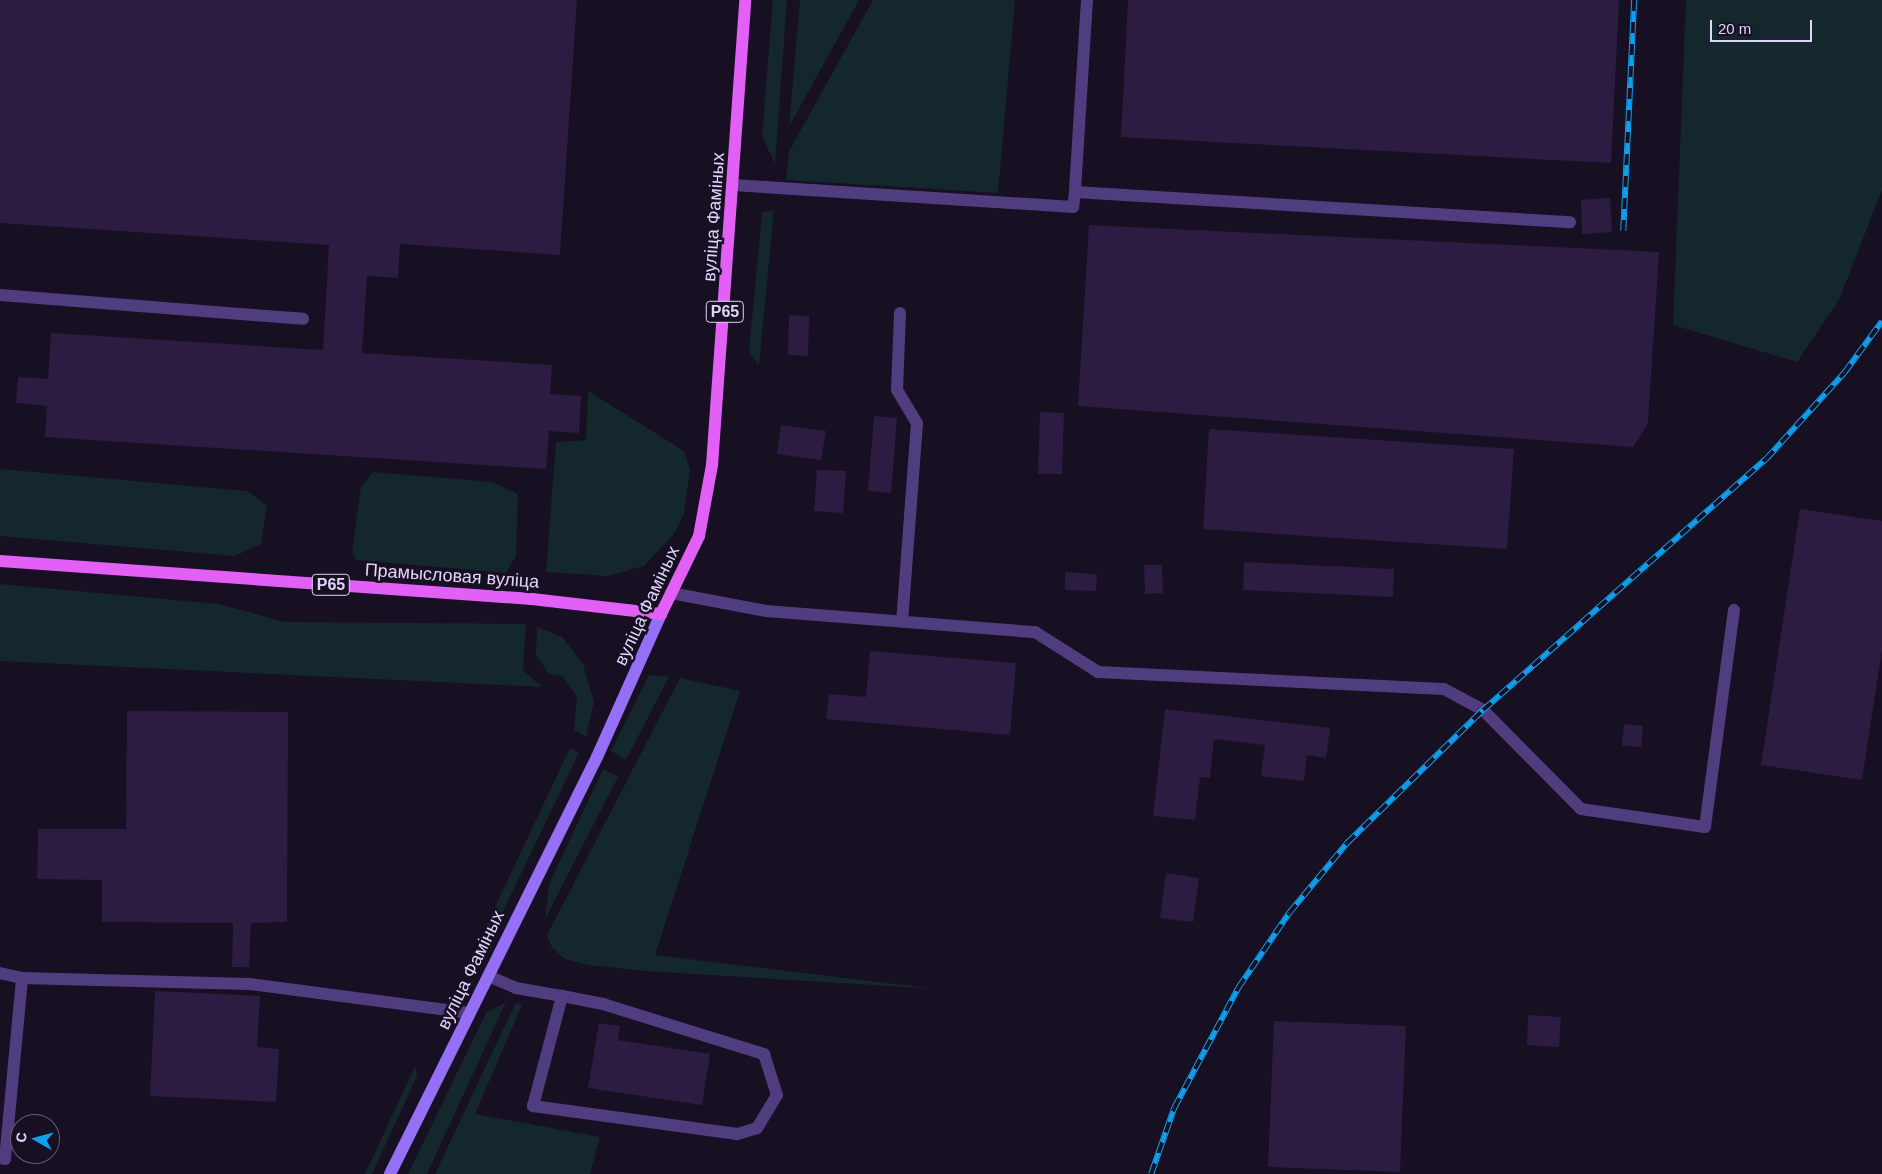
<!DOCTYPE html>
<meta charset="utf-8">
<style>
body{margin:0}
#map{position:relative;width:1882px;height:1174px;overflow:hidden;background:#170f22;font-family:Helvetica,sans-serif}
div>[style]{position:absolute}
.green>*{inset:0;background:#13272c}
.building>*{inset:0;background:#2d1c42}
.service>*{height:12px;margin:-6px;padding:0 6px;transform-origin:6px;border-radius:6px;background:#503d7f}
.secondary>*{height:12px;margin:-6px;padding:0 6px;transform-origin:6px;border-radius:6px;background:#9570f7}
.primary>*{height:12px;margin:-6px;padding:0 6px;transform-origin:6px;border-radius:6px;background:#e360f6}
.rail>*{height:5.5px;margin-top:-2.75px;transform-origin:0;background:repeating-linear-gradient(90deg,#170f22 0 11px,#0ea0ee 0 22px);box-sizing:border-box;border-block:1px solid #0ea0ee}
span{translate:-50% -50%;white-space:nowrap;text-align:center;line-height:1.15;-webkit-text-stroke:5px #170f22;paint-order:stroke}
.shield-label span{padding:1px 4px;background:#170f22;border:1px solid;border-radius:4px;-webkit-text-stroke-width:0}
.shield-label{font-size:16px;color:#e2d3fc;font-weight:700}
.street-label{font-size:18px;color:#e2d3fc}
.north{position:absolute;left:10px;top:1114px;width:50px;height:50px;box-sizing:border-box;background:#170f22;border:1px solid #685d79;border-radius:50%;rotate:277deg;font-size:14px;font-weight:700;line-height:20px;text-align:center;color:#e2d3fc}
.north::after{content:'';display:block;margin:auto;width:18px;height:22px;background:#0ea0ee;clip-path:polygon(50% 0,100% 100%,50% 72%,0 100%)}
.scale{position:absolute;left:1710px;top:20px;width:102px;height:22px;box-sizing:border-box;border:2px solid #e2d3fc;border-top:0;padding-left:6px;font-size:15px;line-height:18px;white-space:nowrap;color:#e2d3fc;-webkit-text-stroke:4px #170f22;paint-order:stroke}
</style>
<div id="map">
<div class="green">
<i style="clip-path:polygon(773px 0,787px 0,775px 164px,762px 136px)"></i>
<i style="clip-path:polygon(800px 0,859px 0,789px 127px)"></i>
<i style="clip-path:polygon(873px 0,1015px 0,998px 193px,786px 180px,789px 151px)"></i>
<i style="clip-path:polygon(1686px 0,1882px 0,1882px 190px,1839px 300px,1797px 362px,1673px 325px)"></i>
<i style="clip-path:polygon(774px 210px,759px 365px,749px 352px,762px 212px)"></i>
<i style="clip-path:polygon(588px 391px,684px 451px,690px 470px,684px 514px,674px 534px,644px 566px,608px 576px,546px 572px,556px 442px,586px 440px)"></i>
<i style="clip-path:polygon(0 469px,247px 491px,267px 506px,261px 544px,235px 556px,0 536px)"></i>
<i style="clip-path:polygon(373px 472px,493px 482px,518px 494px,516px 556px,506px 573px,356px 560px,352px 552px,361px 487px)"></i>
<i style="clip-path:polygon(0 584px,219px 604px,285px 622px,526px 624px,523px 670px,542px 687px,0 661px)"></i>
<i style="clip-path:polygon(537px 627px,562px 637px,583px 664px,594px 702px,586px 737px,574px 730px,577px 697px,562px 676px,549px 674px,536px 655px)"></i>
<i style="clip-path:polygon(649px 675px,669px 677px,626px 760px,611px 751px)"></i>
<i style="clip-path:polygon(680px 678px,740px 691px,655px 955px,937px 989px,645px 971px,588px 965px,565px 959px,552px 948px,547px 935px)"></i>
<i style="clip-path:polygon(570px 748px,579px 753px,480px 959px,467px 966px)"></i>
<i style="clip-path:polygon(603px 769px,618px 777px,545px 919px,549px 884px)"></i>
<i style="clip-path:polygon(506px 1002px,427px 1174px,408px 1174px,486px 1013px)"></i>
<i style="clip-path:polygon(516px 1002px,522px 1005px,475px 1114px,600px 1137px,590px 1174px,435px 1174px)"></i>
<i style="clip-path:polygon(415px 1066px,417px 1076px,372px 1174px,365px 1174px)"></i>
</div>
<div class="building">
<i style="clip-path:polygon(0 0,577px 0,560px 255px,400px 244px,398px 278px,367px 276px,362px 353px,552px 365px,550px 394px,581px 396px,579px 433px,549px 431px,546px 469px,45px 437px,47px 406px,16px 403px,18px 377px,48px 379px,51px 333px,323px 350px,329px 245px,0 223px)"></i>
<i style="clip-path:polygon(1128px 0,1619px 0,1611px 163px,1121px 137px)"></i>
<i style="clip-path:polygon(1610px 198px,1612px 232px,1582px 234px,1581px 200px)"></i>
<i style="clip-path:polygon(1089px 225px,1659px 252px,1648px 423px,1633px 447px,1078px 406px)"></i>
<i style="clip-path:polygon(789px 315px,809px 316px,808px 356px,788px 355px)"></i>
<i style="clip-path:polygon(1040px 412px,1064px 413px,1062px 474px,1038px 474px)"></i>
<i style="clip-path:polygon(874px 416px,897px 418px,891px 493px,868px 491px)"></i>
<i style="clip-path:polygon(781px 425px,826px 431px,821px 460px,777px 454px)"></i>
<i style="clip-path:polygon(1209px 429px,1514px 449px,1507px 549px,1203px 529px)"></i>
<i style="clip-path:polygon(817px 470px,846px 471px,843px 513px,814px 511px)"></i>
<i style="clip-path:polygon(1800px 509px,1882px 521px,1882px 650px,1862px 780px,1761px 765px)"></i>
<i style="clip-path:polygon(1244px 562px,1394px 569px,1393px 597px,1243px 590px)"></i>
<i style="clip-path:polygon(1144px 565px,1162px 565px,1163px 593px,1145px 594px)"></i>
<i style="clip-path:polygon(1065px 572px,1097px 574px,1096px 591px,1065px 590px)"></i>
<i style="clip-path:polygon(870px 651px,1016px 663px,1010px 735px,826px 719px,829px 694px,866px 697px)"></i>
<i style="clip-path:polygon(1165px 709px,1330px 728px,1326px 758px,1307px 755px,1304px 781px,1261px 776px,1265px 745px,1214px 739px,1210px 778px,1200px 777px,1195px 820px,1153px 816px)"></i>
<i style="clip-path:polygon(127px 711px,288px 712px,287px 922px,251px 923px,249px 967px,232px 967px,233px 923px,102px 922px,102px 880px,37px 879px,38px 829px,126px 829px)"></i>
<i style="clip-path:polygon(1624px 724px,1643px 726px,1641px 747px,1622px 746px)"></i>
<i style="clip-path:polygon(1166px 873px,1199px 878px,1193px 922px,1160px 918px)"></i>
<i style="clip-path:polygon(155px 991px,260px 996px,257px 1047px,279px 1049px,276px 1102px,150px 1096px)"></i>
<i style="clip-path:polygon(1528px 1015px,1561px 1017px,1559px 1047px,1527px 1045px)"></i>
<i style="clip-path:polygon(1274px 1021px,1406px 1026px,1400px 1172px,1268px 1167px)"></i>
<i style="clip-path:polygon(599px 1023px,620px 1026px,618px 1040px,710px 1054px,702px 1105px,588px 1088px)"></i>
</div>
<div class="service">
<i style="left:1087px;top:0;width:192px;rotate:93.6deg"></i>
<i style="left:1075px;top:192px;width:496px;rotate:3.5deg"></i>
<i style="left:733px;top:185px;width:341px;rotate:3.7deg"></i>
<i style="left:1073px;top:207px;width:15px;rotate:-82deg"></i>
<i style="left:0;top:295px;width:304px;rotate:4.5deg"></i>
<i style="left:900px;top:313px;width:77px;rotate:92.2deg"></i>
<i style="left:897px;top:390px;width:39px;rotate:59deg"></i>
<i style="left:917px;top:423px;width:199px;rotate:94.3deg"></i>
<i style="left:671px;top:593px;width:97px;rotate:10.7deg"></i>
<i style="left:766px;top:611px;width:270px;rotate:4.5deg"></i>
<i style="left:1035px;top:632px;width:75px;rotate:32.4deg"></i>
<i style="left:1098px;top:672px;width:346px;rotate:2.8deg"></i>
<i style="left:1444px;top:689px;width:44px;rotate:28.3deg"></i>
<i style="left:1483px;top:710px;width:139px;rotate:45.3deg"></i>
<i style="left:1581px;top:809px;width:125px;rotate:8.3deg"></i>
<i style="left:1705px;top:827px;width:219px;rotate:-82.4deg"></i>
<i style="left:0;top:973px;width:23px;rotate:13deg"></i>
<i style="left:488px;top:976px;width:30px;rotate:23deg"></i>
<i style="left:516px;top:988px;width:47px;rotate:9.9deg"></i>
<i style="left:562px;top:996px;width:42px;rotate:11deg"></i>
<i style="left:603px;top:1004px;width:169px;rotate:17.3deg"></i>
<i style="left:764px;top:1054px;width:43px;rotate:72.4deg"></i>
<i style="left:777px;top:1095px;width:39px;rotate:121deg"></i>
<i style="left:757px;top:1128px;width:21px;rotate:163deg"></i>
<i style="left:737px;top:1134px;width:206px;rotate:-172.2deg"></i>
<i style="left:533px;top:1106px;width:114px;rotate:-75.2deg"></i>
<i style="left:0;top:1158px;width:5px;rotate:11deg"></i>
<i style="left:5px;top:1159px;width:182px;rotate:-84.6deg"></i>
<i style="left:22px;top:978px;width:228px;rotate:1.5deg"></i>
<i style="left:250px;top:984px;width:221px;rotate:7.5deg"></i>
</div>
<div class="secondary">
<i style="left:390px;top:1174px;width:466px;rotate:-63.6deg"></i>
<i style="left:597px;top:757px;width:157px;rotate:-65.9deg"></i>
</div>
<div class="primary">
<i style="left:0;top:561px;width:533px;rotate:4.09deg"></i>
<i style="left:532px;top:599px;width:130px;rotate:6.6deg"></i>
<i style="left:661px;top:614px;width:87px;rotate:-64deg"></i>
<i style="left:699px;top:536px;width:72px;rotate:-79.6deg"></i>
<i style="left:712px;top:465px;width:466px;rotate:-85.9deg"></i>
</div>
<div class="rail">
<i style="left:1623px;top:231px;width:231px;rotate:-87.3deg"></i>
<i style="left:1151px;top:1174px;width:70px;rotate:-70.8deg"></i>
<i style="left:1174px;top:1108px;width:136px;rotate:-61.9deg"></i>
<i style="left:1238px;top:988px;width:91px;rotate:-55.8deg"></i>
<i style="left:1289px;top:913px;width:91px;rotate:-50.4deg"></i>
<i style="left:1347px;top:843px;width:190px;rotate:-44.4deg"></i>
<i style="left:1483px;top:710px;width:378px;rotate:-41.6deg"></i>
<i style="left:1766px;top:459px;width:116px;rotate:-47.8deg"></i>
<i style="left:1844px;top:373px;width:64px;rotate:-53.8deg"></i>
</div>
<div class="shield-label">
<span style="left:725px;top:312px">Р65</span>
<span style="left:331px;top:585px">Р65</span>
</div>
<div class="street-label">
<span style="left:714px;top:217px;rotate:-86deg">вуліца Фаміных</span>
<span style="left:452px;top:576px;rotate:4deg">Прамысловая вуліца</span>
<span style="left:647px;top:606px;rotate:-65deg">вуліца Фаміных</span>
<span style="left:471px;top:970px;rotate:-64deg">вуліца Фаміных</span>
</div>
<div class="north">С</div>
<div class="scale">20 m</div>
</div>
